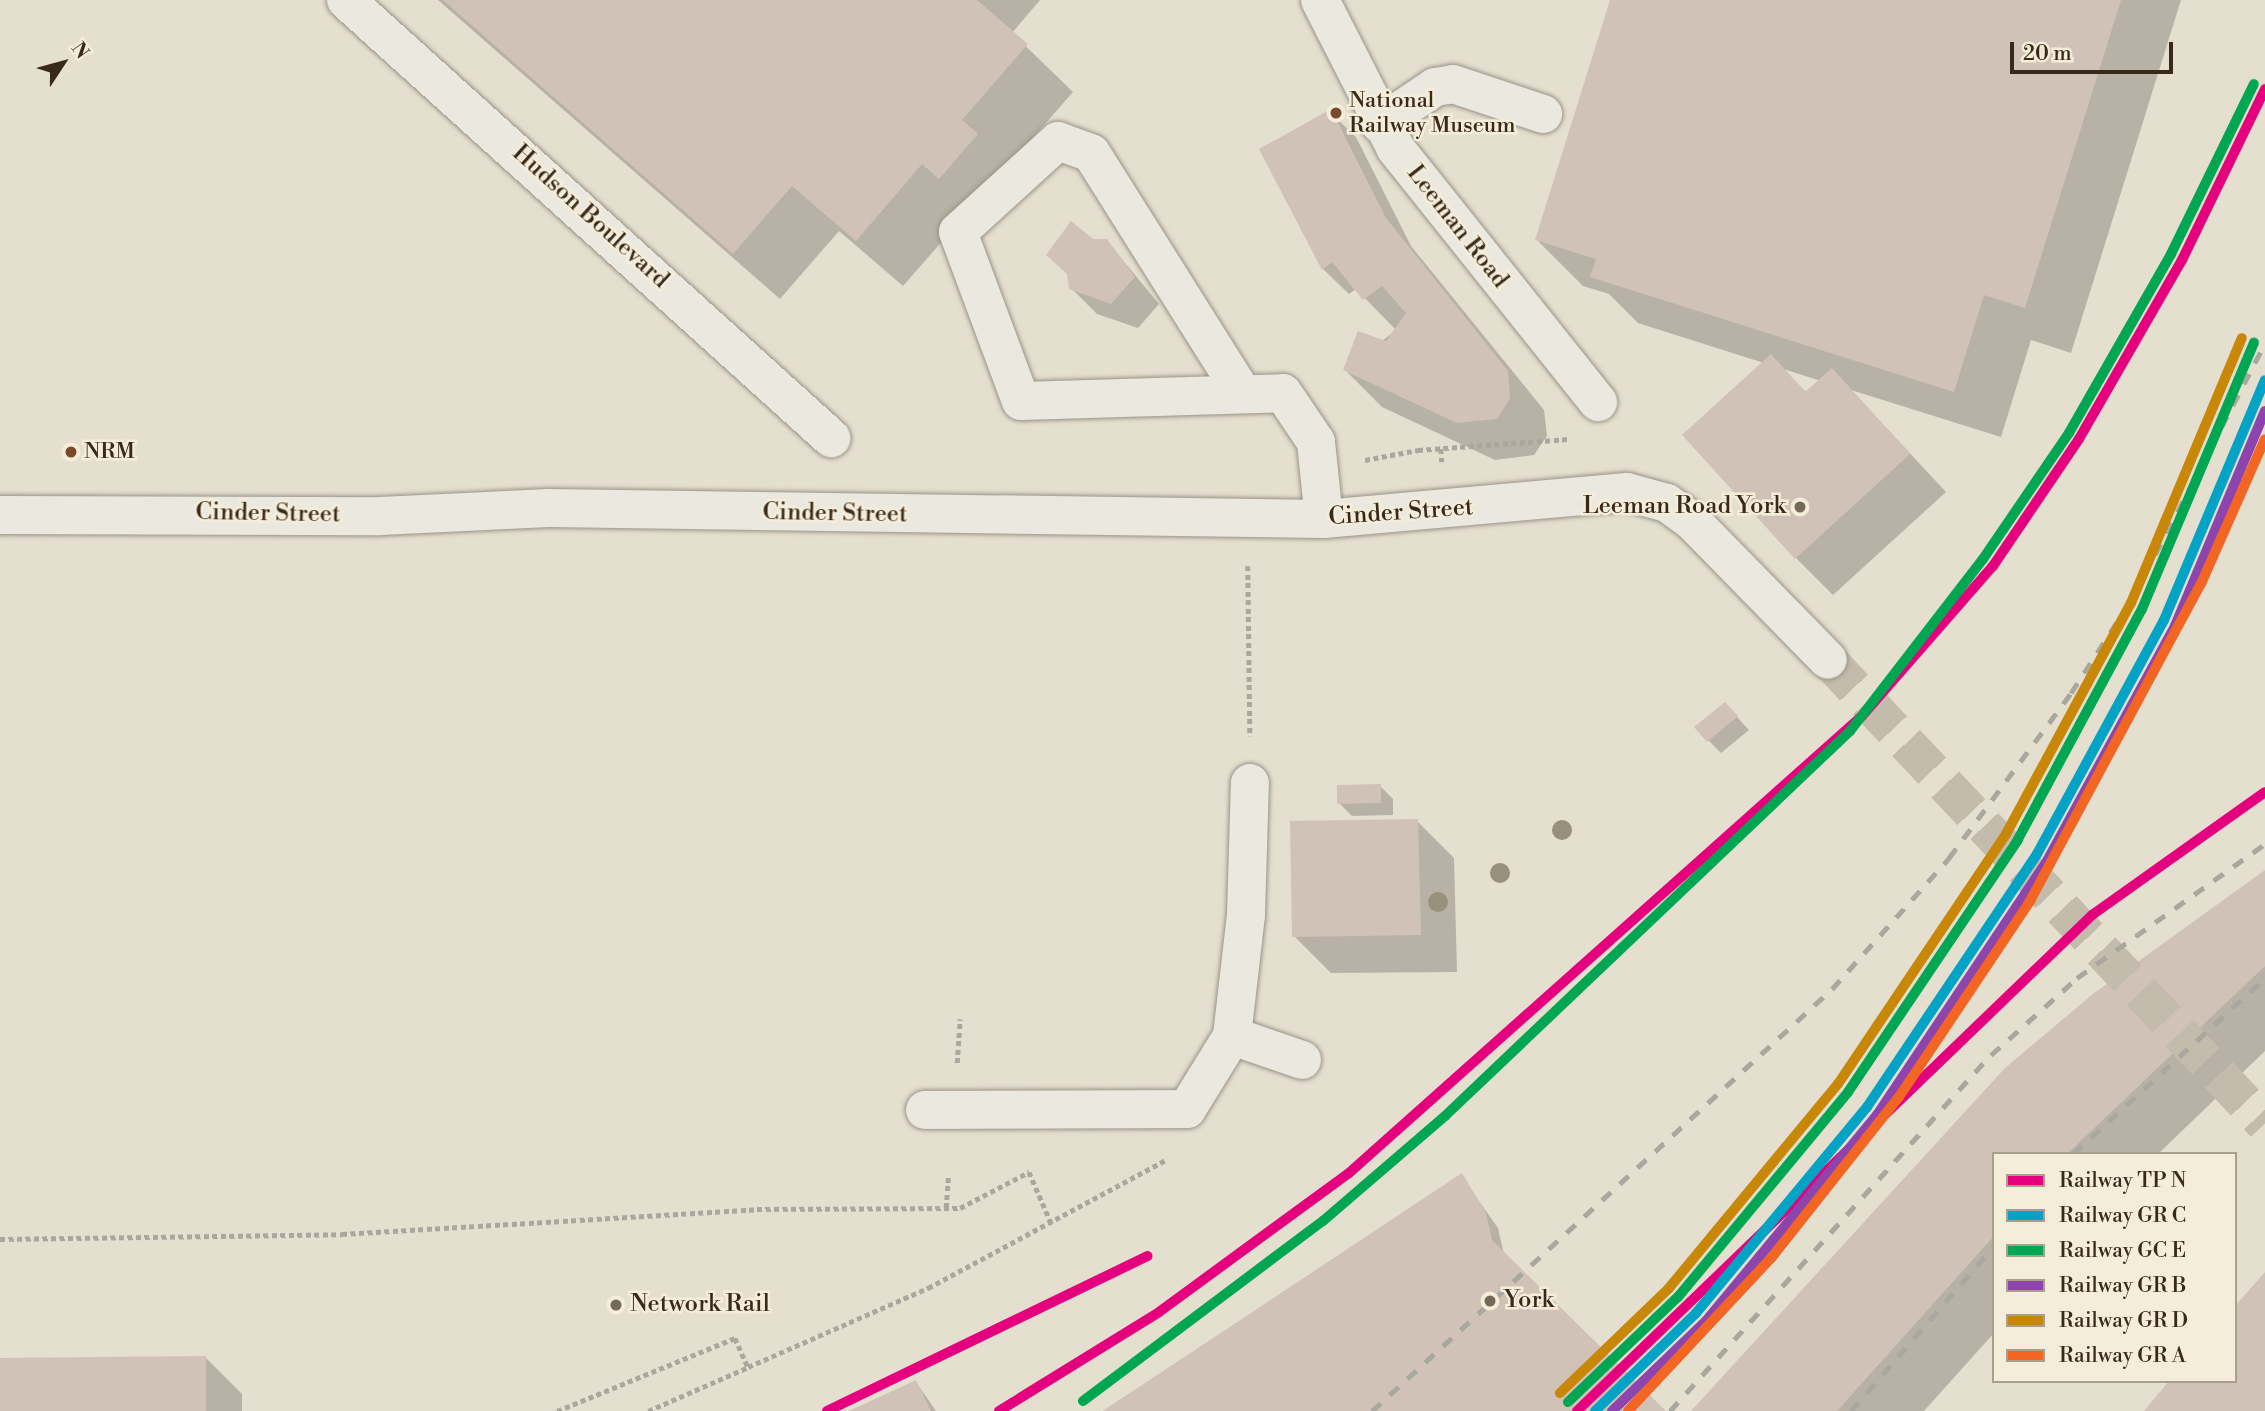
<!DOCTYPE html>
<style>
body{margin:0}
#map{position:relative;width:2265px;height:1411px;overflow:hidden;background:#e5dfcf;font-family:"Libre Bodoni",serif}
div>[style]{position:absolute}
.shadow>*{inset:0;background:#0003}
.building>*{inset:0;background:#d1c2b7}
.minor-tunnel>*{height:38px;margin-top:-19px;transform-origin:0;background:repeating-linear-gradient(90deg,#c3bbab 0 38px,transparent 0 57px)}
.path>*{height:4.5px;margin-top:-2.25px;transform-origin:0;background:repeating-linear-gradient(90deg,#aaa79f 0 5px,transparent 0 8.5px)}
.roads{filter:drop-shadow(0 0 2px #9a9489) drop-shadow(0 0 2px #9a9489)}
.minor>*{height:38px;margin:-19px;padding:0 19px;transform-origin:19px;border-radius:19px;background:#ebe8df}
.rail>*{height:5px;margin-top:-2.5px;transform-origin:0;background:repeating-linear-gradient(90deg,#aaa79f 0 12px,transparent 0 24px)}
.rail-1>*{height:10px;margin:-5px;padding:0 5px;transform-origin:5px;border-radius:5px;background:#e5007d}
.rail-2>*{height:10px;margin:-5px;padding:0 5px;transform-origin:5px;border-radius:5px;background:#03a3c5}
.rail-3>*{height:10px;margin:-5px;padding:0 5px;transform-origin:5px;border-radius:5px;background:#00a651}
.rail-4>*{height:10px;margin:-5px;padding:0 5px;transform-origin:5px;border-radius:5px;background:#8e44ad}
.rail-5>*{height:10px;margin:-5px;padding:0 5px;transform-origin:5px;border-radius:5px;background:#c88707}
.rail-6>*{height:10px;margin:-5px;padding:0 5px;transform-origin:5px;border-radius:5px;background:#f26522}
.trees>*{width:20px;height:20px;margin:-10px;border-radius:50%;background:#97907d}
.dots>*{width:19px;height:19px;translate:-50% -50%;box-sizing:border-box;border:4px solid #f4edda;border-radius:50%}
span{translate:-50% -50%;white-space:nowrap;text-align:center;line-height:1.15;-webkit-text-stroke:5px #f4edda;paint-order:stroke}
.bus-label{font-size:22px;color:#39291b}
.left{translate:0 -50%;text-align:left}
.street-label{font-size:24px;color:#39291b}
.poi-label{font-size:24px;color:#39291b}
.right{translate:-100% -50%;text-align:right}
.legend{position:absolute;left:1992px;top:1152px;width:245px;height:231px;box-sizing:border-box;background:#f4edda;border:2px solid #a99f8e;margin:0;padding:9px 12px;list-style:none;font-size:21px;color:#39291b}
.legend li{display:flex;align-items:center;gap:14px;height:35px}
.legend b{width:35px;border:2px solid #a99f8e}
.north{position:absolute;left:28px;top:28px;width:70px;height:70px;-webkit-text-stroke:5px #f4edda;paint-order:stroke;rotate:54deg;font-size:19px;font-weight:700;line-height:28px;text-align:center;color:#39291b}
.north::after{content:'';display:block;margin:auto;width:24px;height:32px;background:#39291b;clip-path:polygon(50% 0,100% 100%,50% 72%,0 100%)}
.scale{position:absolute;left:2010px;top:42px;width:163px;height:32px;box-sizing:border-box;border:4px solid #39291b;border-top:0;padding-left:9px;font-size:21px;line-height:24px;white-space:nowrap;color:#39291b;-webkit-text-stroke:5px #f4edda;paint-order:stroke}
</style>
<div id="map">
<div class="shadow">
<i style="clip-path:polygon(438px 0,1040px 0,1012px 33px,1073px 92px,903px 286px,839px 231px,780px 299px)"></i>
<i style="clip-path:polygon(evenodd,1612px 0,2181px 0,2071px 353px,2031px 340px,2001px 437px,1851px 390px,1946px 492px,1833px 595px,1796px 558px,1764px 363px,1638px 323px,1609px 294px,1583px 286px,1537px 240px,1612px 0,1783px 369px,1821px 381px,1807px 393px,1783px 369px)"></i>
<i style="clip-path:polygon(1330px 112px,1356px 137px,1411px 246px,1544px 410px,1547px 436px,1534px 455px,1495px 460px,1382px 407px,1345px 370px,1396px 330px,1356px 289px,1349px 294px,1323px 269px,1261px 150px)"></i>
<i style="clip-path:polygon(1093px 241px,1107px 241px,1159px 304px,1138px 328px,1097px 314px,1071px 288px)"></i>
<i style="clip-path:polygon(1725px 704px,1749px 730px,1721px 753px,1708px 740px)"></i>
<i style="clip-path:polygon(1380px 786px,1393px 799px,1393px 815px,1352px 816px,1339px 803px)"></i>
<i style="clip-path:polygon(1417px 821px,1454px 858px,1457px 972px,1331px 973px,1294px 936px)"></i>
<i style="clip-path:polygon(2265px 874px,2265px 1051px,2158px 1154px,1994px 1154px,1994px 1333px,1924px 1411px,1693px 1411px)"></i>
<i style="clip-path:polygon(1461px 1176px,1498px 1228px,1504px 1255px,1664px 1411px,1103px 1411px)"></i>
<i style="clip-path:polygon(205px 1357px,242px 1394px,242px 1411px,0 1411px,0 1359px)"></i>
<i style="clip-path:polygon(916px 1382px,936px 1411px,850px 1411px)"></i>
</div>
<div class="building">
<i style="clip-path:polygon(443px 0,977px 0,1028px 44px,962px 120px,978px 134px,939px 179px,922px 164px,856px 241px,792px 186px,733px 254px)"></i>
<i style="clip-path:polygon(1610px 0,2121px 0,2025px 308px,1984px 295px,1954px 392px,1590px 277px,1596px 259px,1535px 240px)"></i>
<i style="clip-path:polygon(1331px 109px,1386px 218px,1508px 371px,1510px 398px,1497px 419px,1457px 423px,1343px 370px,1358px 331px,1386px 341px,1406px 313px,1382px 286px,1363px 300px,1332px 262px,1322px 270px,1259px 149px)"></i>
<i style="clip-path:polygon(1071px 221px,1093px 239px,1107px 239px,1135px 277px,1111px 304px,1069px 289px,1067px 274px,1046px 255px)"></i>
<i style="clip-path:polygon(1771px 354px,1805px 392px,1832px 368px,1910px 454px,1795px 559px,1682px 435px)"></i>
<i style="clip-path:polygon(1725px 702px,1738px 716px,1707px 742px,1694px 727px)"></i>
<i style="clip-path:polygon(1381px 784px,1381px 803px,1337px 804px,1337px 785px)"></i>
<i style="clip-path:polygon(1418px 819px,1421px 935px,1292px 937px,1290px 821px)"></i>
<i style="clip-path:polygon(2265px 870px,2265px 966px,2067px 1154px,1994px 1154px,1994px 1236px,1837px 1411px,1691px 1411px,2005px 1068px,2093px 994px)"></i>
<i style="clip-path:polygon(1462px 1173px,1486px 1213px,1492px 1240px,1666px 1411px,1103px 1411px)"></i>
<i style="clip-path:polygon(2265px 1272px,2265px 1411px,2144px 1411px,2169px 1381px,2235px 1381px,2235px 1306px)"></i>
<i style="clip-path:polygon(206px 1356px,206px 1411px,0 1411px,0 1358px)"></i>
<i style="clip-path:polygon(916px 1380px,931px 1411px,848px 1411px,860px 1406px)"></i>
</div>
<div class="minor-tunnel">
<i style="left:1828px;top:660px;width:637px;rotate:46.72deg"></i>
</div>
<div class="path">
<i style="left:1441px;top:449px;width:13px;rotate:86deg"></i>
<i style="left:1365px;top:460px;width:54px;rotate:-10.7deg"></i>
<i style="left:1418px;top:450px;width:151px;rotate:-4.2deg"></i>
<i style="left:1248px;top:566px;width:170px;rotate:89.3deg"></i>
<i style="left:957px;top:1063px;width:44px;rotate:-86.1deg"></i>
<i style="left:946px;top:1208px;width:31px;rotate:-86deg"></i>
<i style="left:0;top:1239px;width:342px;rotate:-0.8deg"></i>
<i style="left:342px;top:1234px;width:416px;rotate:-3.4deg"></i>
<i style="left:757px;top:1209px;width:203px;rotate:-0.3deg"></i>
<i style="left:960px;top:1208px;width:78px;rotate:-27.6deg"></i>
<i style="left:1029px;top:1172px;width:58px;rotate:66.5deg"></i>
<i style="left:557px;top:1411px;width:192px;rotate:-22.3deg"></i>
<i style="left:735px;top:1338px;width:32px;rotate:66deg"></i>
<i style="left:748px;top:1367px;width:197px;rotate:-23.7deg"></i>
<i style="left:928px;top:1288px;width:272px;rotate:-28.3deg"></i>
<i style="left:648px;top:1411px;width:109px;rotate:-23.7deg"></i>
</div>
<div class="roads">
<div class="minor">
<i style="left:346px;top:0;width:654px;rotate:42.08deg"></i>
<i style="left:1320px;top:0;width:167px;rotate:63deg"></i>
<i style="left:1396px;top:149px;width:324px;rotate:51.4deg"></i>
<i style="left:1380px;top:124px;width:66px;rotate:-33.9deg"></i>
<i style="left:1435px;top:87px;width:18px;rotate:-9deg"></i>
<i style="left:1453px;top:84px;width:95px;rotate:18.4deg"></i>
<i style="left:1241px;top:391px;width:281px;rotate:-122.2deg"></i>
<i style="left:1091px;top:153px;width:35px;rotate:-160deg"></i>
<i style="left:1058px;top:141px;width:135px;rotate:137.7deg"></i>
<i style="left:958px;top:232px;width:180px;rotate:69.6deg"></i>
<i style="left:1021px;top:401px;width:262px;rotate:-1.7deg"></i>
<i style="left:1283px;top:393px;width:59px;rotate:56deg"></i>
<i style="left:1316px;top:442px;width:77px;rotate:84.1deg"></i>
<i style="left:0;top:515px;width:380px;rotate:0.2deg"></i>
<i style="left:380px;top:516px;width:169px;rotate:-2.7deg"></i>
<i style="left:549px;top:508px;width:775px;rotate:0.81deg"></i>
<i style="left:1324px;top:519px;width:304px;rotate:-5.1deg"></i>
<i style="left:1627px;top:492px;width:41px;rotate:15.4deg"></i>
<i style="left:1667px;top:503px;width:31px;rotate:36deg"></i>
<i style="left:1692px;top:521px;width:194px;rotate:45.6deg"></i>
<i style="left:1232px;top:1036px;width:74px;rotate:18.9deg"></i>
<i style="left:925px;top:1110px;width:262px;rotate:-0.2deg"></i>
<i style="left:1187px;top:1109px;width:86px;rotate:-58.3deg"></i>
<i style="left:1232px;top:1036px;width:122px;rotate:-83.4deg"></i>
<i style="left:1246px;top:915px;width:132px;rotate:-88.3deg"></i>
</div>
</div>
<div class="rail">
<i style="left:2073px;top:1154px;width:260px;rotate:-42.5deg"></i>
<i style="left:1372px;top:1411px;width:624px;rotate:-42.53deg"></i>
<i style="left:1832px;top:989px;width:176px;rotate:-48.2deg"></i>
<i style="left:1949px;top:858px;width:205px;rotate:-53.5deg"></i>
<i style="left:2071px;top:693px;width:114px;rotate:-57.1deg"></i>
<i style="left:2133px;top:597px;width:286px;rotate:-62.5deg"></i>
<i style="left:1670px;top:1411px;width:479px;rotate:-48deg"></i>
<i style="left:1991px;top:1055px;width:115px;rotate:-41.8deg"></i>
<i style="left:2077px;top:978px;width:231px;rotate:-35.5deg"></i>
<i style="left:1851px;top:1411px;width:218px;rotate:-49.1deg"></i>
</div>
<div class="rail-1">
<i style="left:827px;top:1411px;width:356px;rotate:-25.8deg"></i>
<i style="left:999px;top:1411px;width:188px;rotate:-31.7deg"></i>
<i style="left:1159px;top:1312px;width:235px;rotate:-36.2deg"></i>
<i style="left:1349px;top:1173px;width:687px;rotate:-41.7deg"></i>
<i style="left:1862px;top:716px;width:199px;rotate:-48.9deg"></i>
<i style="left:1993px;top:566px;width:153px;rotate:-55.9deg"></i>
<i style="left:2079px;top:439px;width:207px;rotate:-60.1deg"></i>
<i style="left:2182px;top:260px;width:190px;rotate:-64.1deg"></i>
<i style="left:1577px;top:1411px;width:715px;rotate:-43.92deg"></i>
<i style="left:2092px;top:915px;width:212px;rotate:-35.4deg"></i>
</div>
<div class="rail-2">
<i style="left:1595px;top:1411px;width:141px;rotate:-44.1deg"></i>
<i style="left:1696px;top:1313px;width:268px;rotate:-50.3deg"></i>
<i style="left:1867px;top:1107px;width:305px;rotate:-56.1deg"></i>
<i style="left:2037px;top:854px;width:266px;rotate:-61.5deg"></i>
<i style="left:2164px;top:620px;width:260px;rotate:-67.2deg"></i>
</div>
<div class="rail-3">
<i style="left:1083px;top:1401px;width:300px;rotate:-36.9deg"></i>
<i style="left:1323px;top:1221px;width:161px;rotate:-40.7deg"></i>
<i style="left:1445px;top:1116px;width:559px;rotate:-43.55deg"></i>
<i style="left:1850px;top:731px;width:217px;rotate:-52.3deg"></i>
<i style="left:1983px;top:559px;width:153px;rotate:-55.7deg"></i>
<i style="left:2069px;top:433px;width:206px;rotate:-60.3deg"></i>
<i style="left:2171px;top:254px;width:189px;rotate:-64deg"></i>
<i style="left:1568px;top:1402px;width:152px;rotate:-43.7deg"></i>
<i style="left:1678px;top:1297px;width:266px;rotate:-50.3deg"></i>
<i style="left:1848px;top:1092px;width:303px;rotate:-56deg"></i>
<i style="left:2017px;top:841px;width:264px;rotate:-61.7deg"></i>
<i style="left:2142px;top:609px;width:289px;rotate:-67.2deg"></i>
</div>
<div class="rail-4">
<i style="left:1612px;top:1411px;width:130px;rotate:-43.8deg"></i>
<i style="left:1706px;top:1321px;width:268px;rotate:-50.3deg"></i>
<i style="left:1877px;top:1115px;width:306px;rotate:-56.2deg"></i>
<i style="left:2047px;top:861px;width:268px;rotate:-61.4deg"></i>
<i style="left:2175px;top:626px;width:233px;rotate:-67.3deg"></i>
</div>
<div class="rail-5">
<i style="left:1560px;top:1393px;width:151px;rotate:-43.9deg"></i>
<i style="left:1669px;top:1288px;width:265px;rotate:-50.4deg"></i>
<i style="left:1838px;top:1084px;width:301px;rotate:-56.1deg"></i>
<i style="left:2006px;top:834px;width:263px;rotate:-61.6deg"></i>
<i style="left:2131px;top:603px;width:287px;rotate:-67.3deg"></i>
</div>
<div class="rail-6">
<i style="left:1628px;top:1411px;width:211px;rotate:-46.9deg"></i>
<i style="left:1772px;top:1257px;width:204px;rotate:-51.6deg"></i>
<i style="left:1899px;top:1097px;width:236px;rotate:-56.2deg"></i>
<i style="left:2030px;top:901px;width:360px;rotate:-61.7deg"></i>
<i style="left:2201px;top:584px;width:158px;rotate:-66.2deg"></i>
</div>
<div class="trees">
<i style="left:1562px;top:830px"></i>
<i style="left:1500px;top:873px"></i>
<i style="left:1438px;top:902px"></i>
</div>
<div class="dots">
<i style="left:1336px;top:113px;background:#7a4b2a"></i>
<i style="left:71px;top:452px;background:#7a4b2a"></i>
<i style="left:1800px;top:507px;background:#75695a"></i>
<i style="left:1490px;top:1301px;background:#75695a"></i>
<i style="left:616px;top:1305px;background:#75695a"></i>
</div>
<div class="bus-label">
<span class="left" style="left:1349px;top:113px">National<br>Railway Museum</span>
<span class="left" style="left:84px;top:452px">NRM</span>
</div>
<div class="street-label">
<span style="left:590px;top:217px;rotate:42deg">Hudson Boulevard</span>
<span style="left:1457px;top:227px;rotate:52deg">Leeman Road</span>
<span style="left:1401px;top:513px;rotate:-4deg">Cinder Street</span>
<span style="left:268px;top:514px;rotate:1deg">Cinder Street</span>
<span style="left:835px;top:514px;rotate:1deg">Cinder Street</span>
</div>
<div class="poi-label">
<span class="right" style="left:1786px;top:507px">Leeman Road York</span>
<span class="left" style="left:1504px;top:1301px">York</span>
<span class="left" style="left:630px;top:1305px">Network Rail</span>
</div>
<ul class="legend">
<li><b style="height:9px;background:#e5007d"></b>Railway TP N</li>
<li><b style="height:9px;background:#03a3c5"></b>Railway GR C</li>
<li><b style="height:9px;background:#00a651"></b>Railway GC E</li>
<li><b style="height:9px;background:#8e44ad"></b>Railway GR B</li>
<li><b style="height:9px;background:#c88707"></b>Railway GR D</li>
<li><b style="height:9px;background:#f26522"></b>Railway GR A</li>
</ul>
<div class="north">N</div>
<div class="scale">20 m</div>
</div>
